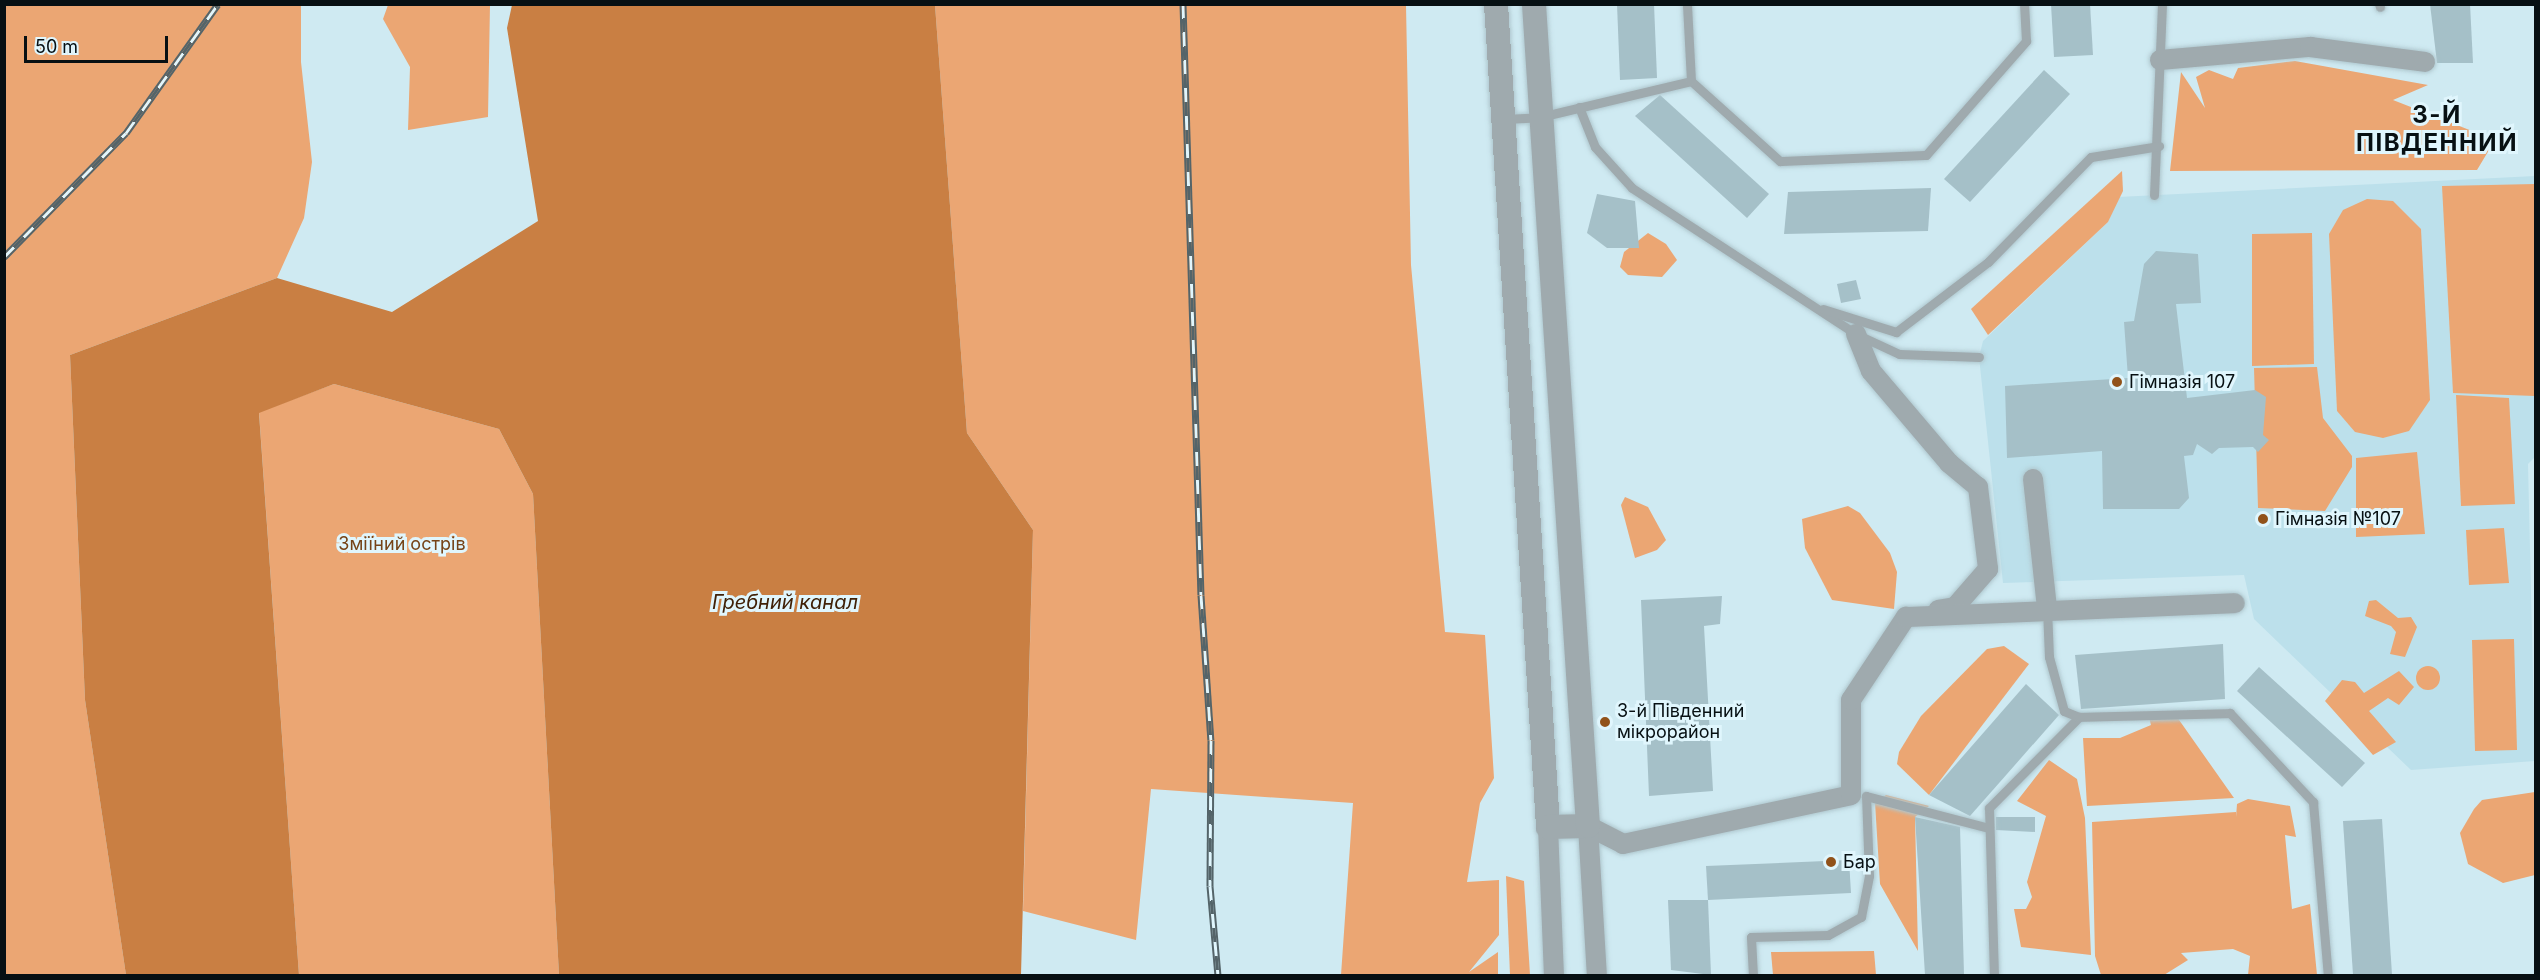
<!DOCTYPE html>
<meta charset="utf-8">
<style>
body{margin:0}
#map{position:relative;width:2540px;height:980px;overflow:hidden;background:#cfeaf2;font-family:Inter,sans-serif}
div>[style]{position:absolute}
.built>*{inset:0;background:#bce0eb}
.green>*{inset:0;background:#eba673}
.round{border-radius:50%}
.water>*{inset:0;background:#c97f43}
.building>*{inset:0;background:#a5c0c8}
.roads{filter:drop-shadow(0 0 2px #afc7ce) drop-shadow(0 0 2px #afc7ce)}
.service>*{height:9px;margin:-4.5px;padding:0 4.5px;transform-origin:4.5px;border-radius:4.5px;background:#9faaae}
.minor>*{height:20px;margin:-10px;padding:0 10px;transform-origin:10px;border-radius:10px;background:#9faaae}
.tertiary>*{height:24px;margin:-12px;padding:0 12px;transform-origin:12px;border-radius:12px;background:#9faaae}
.rail>*{height:7px;margin-top:-3.5px;transform-origin:0;background:repeating-linear-gradient(90deg,#e0f6fd 0 14px,#546469 0 28px);box-sizing:border-box;border-block:2px solid #546469}
.dots>*{width:16px;height:16px;translate:-50% -50%;box-sizing:border-box;border:3px solid #e0f6fd;border-radius:50%}
span{translate:-50% -50%;white-space:nowrap;text-align:center;line-height:1.15;-webkit-text-stroke:6px #e0f6fd;paint-order:stroke}
.poi-label{font-size:18px;color:#071013}
.left{translate:0 -50%;text-align:left}
.park-label{font-size:18px;color:#754317}
.water-label{font-size:20px;color:#402107;font-style:italic}
.district-label{font-size:24px;color:#071013;font-weight:700;letter-spacing:1.5px}
.frame{position:absolute;inset:0;border:6px solid #071013;pointer-events:none}
.scale{position:absolute;left:24px;top:36px;width:144px;height:27px;box-sizing:border-box;border:3px solid #071013;border-top:0;padding-left:8px;font-size:18px;line-height:21px;white-space:nowrap;color:#071013;-webkit-text-stroke:4px #e0f6fd;paint-order:stroke}
</style>
<div id="map">
<div class="built">
<i style="clip-path:polygon(2535px 176px,2536px 456px,2528px 464px,2535px 761px,2411px 770px,2254px 619px,2244px 575px,2003px 583px,1979px 357px,1983px 341px,2108px 222px,2118px 197px)"></i>
</div>
<div class="green">
<i style="clip-path:polygon(5px 5px,301px 5px,301px 62px,312px 162px,304px 218px,277px 278px,70px 355px,85px 700px,126px 975px,5px 976px)"></i>
<i style="clip-path:polygon(388px 5px,490px 5px,488px 117px,408px 130px,410px 67px,383px 19px)"></i>
<i style="clip-path:polygon(935px 5px,1406px 5px,1411px 265px,1445px 632px,1485px 635px,1494px 778px,1480px 803px,1467px 882px,1499px 880px,1499px 935px,1469px 972px,1498px 952px,1498px 975px,1341px 975px,1353px 803px,1151px 789px,1136px 940px,1023px 911px,1033px 530px,967px 433px)"></i>
<i style="clip-path:polygon(2295px 61px,2428px 85px,2393px 100px,2495px 140px,2477px 170px,2170px 171px,2181px 72px,2205px 108px,2196px 77px,2209px 70px,2233px 79px,2238px 68px)"></i>
<i style="clip-path:polygon(2122px 171px,2123px 191px,2108px 222px,1988px 335px,1971px 309px)"></i>
<i style="clip-path:polygon(2535px 184px,2535px 396px,2453px 393px,2442px 186px)"></i>
<i style="clip-path:polygon(2367px 199px,2393px 201px,2421px 229px,2430px 400px,2409px 431px,2383px 438px,2355px 432px,2337px 411px,2329px 234px,2343px 210px)"></i>
<i style="clip-path:polygon(1648px 233px,1666px 244px,1677px 260px,1662px 277px,1628px 275px,1620px 267px,1624px 252px)"></i>
<i style="clip-path:polygon(2312px 233px,2314px 364px,2252px 366px,2252px 234px)"></i>
<i style="clip-path:polygon(2317px 367px,2323px 418px,2352px 456px,2352px 467px,2325px 511px,2258px 508px,2254px 368px)"></i>
<i style="clip-path:polygon(334px 384px,499px 429px,533px 494px,559px 975px,299px 975px,259px 412px)"></i>
<i style="clip-path:polygon(2456px 395px,2509px 398px,2515px 504px,2461px 506px)"></i>
<i style="clip-path:polygon(2417px 452px,2425px 534px,2356px 537px,2356px 458px)"></i>
<i style="clip-path:polygon(1625px 497px,1648px 507px,1666px 540px,1657px 550px,1635px 558px,1621px 505px)"></i>
<i style="clip-path:polygon(1848px 506px,1860px 513px,1890px 553px,1897px 572px,1894px 609px,1832px 600px,1805px 548px,1802px 519px)"></i>
<i style="clip-path:polygon(2504px 528px,2509px 583px,2469px 585px,2466px 530px)"></i>
<i style="clip-path:polygon(2376px 600px,2398px 618px,2411px 617px,2417px 627px,2405px 657px,2390px 654px,2396px 632px,2391px 626px,2365px 616px,2369px 601px)"></i>
<i style="clip-path:polygon(2514px 639px,2517px 750px,2475px 751px,2472px 640px)"></i>
<i style="clip-path:polygon(2004px 646px,2029px 664px,1929px 795px,1897px 764px,1899px 752px,1921px 716px,1987px 649px)"></i>
<i class="round" style="left:2416px;top:666px;width:24px;height:24px"></i>
<i style="clip-path:polygon(2399px 671px,2414px 687px,2399px 705px,2388px 698px,2369px 711px,2396px 742px,2373px 755px,2325px 701px,2342px 680px,2355px 682px,2364px 693px)"></i>
<i style="clip-path:polygon(2149px 717px,2177px 717px,2234px 798px,2087px 806px,2083px 738px,2120px 738px,2151px 725px)"></i>
<i style="clip-path:polygon(2049px 760px,2077px 779px,2085px 818px,2091px 955px,2021px 947px,2014px 909px,2026px 909px,2032px 897px,2027px 882px,2046px 816px,2017px 801px)"></i>
<i style="clip-path:polygon(2535px 792px,2535px 875px,2503px 883px,2468px 864px,2460px 833px,2474px 809px,2482px 800px)"></i>
<i style="clip-path:polygon(1886px 795px,1929px 806px,1915px 817px,1918px 951px,1880px 884px,1875px 803px)"></i>
<i style="clip-path:polygon(2248px 799px,2290px 806px,2296px 837px,2285px 835px,2292px 909px,2310px 904px,2317px 975px,2248px 975px,2250px 956px,2233px 949px,2181px 953px,2188px 960px,2164px 975px,2101px 975px,2095px 956px,2092px 822px,2236px 812px,2236px 817px,2237px 804px)"></i>
<i style="clip-path:polygon(1506px 876px,1524px 881px,1530px 975px,1510px 975px)"></i>
<i style="clip-path:polygon(1874px 951px,1876px 975px,1773px 975px,1771px 952px)"></i>
</div>
<div class="water">
<i style="clip-path:polygon(512px 5px,935px 5px,967px 433px,1033px 530px,1021px 975px,559px 975px,533px 494px,499px 429px,334px 384px,259px 413px,299px 975px,126px 975px,85px 700px,70px 355px,277px 278px,392px 312px,538px 221px,507px 28px)"></i>
</div>
<div class="building">
<i style="clip-path:polygon(1617px 4px,1654px 4px,1657px 78px,1620px 80px)"></i>
<i style="clip-path:polygon(2051px 4px,2090px 4px,2093px 55px,2054px 57px)"></i>
<i style="clip-path:polygon(2430px 4px,2470px 4px,2473px 63px,2437px 63px)"></i>
<i style="clip-path:polygon(2044px 70px,2070px 94px,1970px 202px,1944px 179px)"></i>
<i style="clip-path:polygon(1660px 95px,1769px 194px,1747px 218px,1635px 116px)"></i>
<i style="clip-path:polygon(1931px 188px,1928px 231px,1784px 234px,1788px 192px)"></i>
<i style="clip-path:polygon(1597px 194px,1635px 201px,1639px 248px,1607px 248px,1587px 233px)"></i>
<i style="clip-path:polygon(2156px 251px,2198px 254px,2201px 303px,2176px 304px,2187px 398px,2255px 390px,2266px 397px,2263px 435px,2269px 440px,2258px 452px,2253px 447px,2219px 448px,2212px 454px,2197px 444px,2193px 455px,2184px 456px,2189px 498px,2179px 509px,2103px 509px,2102px 451px,2007px 458px,2005px 386px,2128px 378px,2124px 322px,2134px 321px,2144px 264px)"></i>
<i style="clip-path:polygon(1856px 280px,1861px 299px,1841px 303px,1837px 284px)"></i>
<i style="clip-path:polygon(1722px 596px,1720px 624px,1704px 626px,1713px 791px,1649px 796px,1641px 600px)"></i>
<i style="clip-path:polygon(2223px 644px,2225px 699px,2081px 709px,2075px 655px)"></i>
<i style="clip-path:polygon(2259px 667px,2365px 763px,2342px 787px,2237px 691px)"></i>
<i style="clip-path:polygon(2026px 684px,2059px 715px,1970px 816px,1929px 795px)"></i>
<i style="clip-path:polygon(1915px 817px,1960px 827px,1964px 975px,1925px 975px)"></i>
<i style="clip-path:polygon(1996px 817px,2035px 817px,2035px 832px,1996px 830px)"></i>
<i style="clip-path:polygon(2382px 819px,2392px 975px,2353px 975px,2343px 821px)"></i>
<i style="clip-path:polygon(1849px 860px,1851px 893px,1708px 900px,1706px 866px)"></i>
<i style="clip-path:polygon(1668px 900px,1708px 900px,1711px 975px,1671px 970px)"></i>
</div>
<div class="roads">
<div class="service">
<i style="left:2379px;top:4px;width:3px;rotate:72deg"></i>
<i style="left:1691px;top:81px;width:120px;rotate:42deg"></i>
<i style="left:1780px;top:161px;width:146px;rotate:-2.4deg"></i>
<i style="left:1926px;top:155px;width:152px;rotate:-48.7deg"></i>
<i style="left:2026px;top:41px;width:37px;rotate:-93deg"></i>
<i style="left:1579px;top:107px;width:43px;rotate:68.2deg"></i>
<i style="left:1595px;top:147px;width:55px;rotate:47.9deg"></i>
<i style="left:1632px;top:188px;width:267px;rotate:33.1deg"></i>
<i style="left:1856px;top:334px;width:47px;rotate:24.9deg"></i>
<i style="left:1899px;top:354px;width:80px;rotate:2.1deg"></i>
<i style="left:1505px;top:119px;width:35px;rotate:-3deg"></i>
<i style="left:1540px;top:117px;width:155px;rotate:-13.4deg"></i>
<i style="left:1691px;top:81px;width:77px;rotate:-93deg"></i>
<i style="left:2154px;top:195px;width:191px;rotate:-87.6deg"></i>
<i style="left:1823px;top:309px;width:77px;rotate:17.5deg"></i>
<i style="left:1896px;top:332px;width:116px;rotate:-37.3deg"></i>
<i style="left:1988px;top:262px;width:147px;rotate:-45.6deg"></i>
<i style="left:2091px;top:157px;width:69px;rotate:-9.2deg"></i>
<i style="left:2047px;top:609px;width:48px;rotate:87.6deg"></i>
<i style="left:2049px;top:657px;width:56px;rotate:74.5deg"></i>
<i style="left:2064px;top:711px;width:16px;rotate:22deg"></i>
<i style="left:1753px;top:976px;width:39px;rotate:-93deg"></i>
<i style="left:1751px;top:937px;width:77px;rotate:-1.5deg"></i>
<i style="left:1828px;top:935px;width:38px;rotate:-29deg"></i>
<i style="left:1861px;top:917px;width:42px;rotate:-79deg"></i>
<i style="left:1869px;top:876px;width:80px;rotate:-92.1deg"></i>
<i style="left:1866px;top:796px;width:127px;rotate:14.6deg"></i>
<i style="left:1994px;top:976px;width:168px;rotate:-91.7deg"></i>
<i style="left:1989px;top:808px;width:128px;rotate:-45.3deg"></i>
<i style="left:2079px;top:717px;width:151px;rotate:-1.5deg"></i>
<i style="left:2230px;top:713px;width:122px;rotate:47deg"></i>
<i style="left:2313px;top:802px;width:175px;rotate:85.1deg"></i>
</div>
<div class="minor">
<i style="left:2160px;top:60px;width:151px;rotate:-5deg"></i>
<i style="left:2310px;top:47px;width:116px;rotate:7.4deg"></i>
<i style="left:1856px;top:334px;width:40px;rotate:68deg"></i>
<i style="left:1871px;top:371px;width:121px;rotate:49.7deg"></i>
<i style="left:1949px;top:463px;width:38px;rotate:40deg"></i>
<i style="left:1978px;top:487px;width:83px;rotate:83deg"></i>
<i style="left:1988px;top:569px;width:50px;rotate:131deg"></i>
<i style="left:1955px;top:607px;width:17px;rotate:170deg"></i>
<i style="left:2033px;top:479px;width:129px;rotate:83.8deg"></i>
<i style="left:1588px;top:826px;width:39px;rotate:27deg"></i>
<i style="left:1623px;top:844px;width:233px;rotate:-12.1deg"></i>
<i style="left:1851px;top:795px;width:95px;rotate:-90deg"></i>
<i style="left:1851px;top:700px;width:100px;rotate:-56.5deg"></i>
<i style="left:1906px;top:617px;width:329px;rotate:-2.4deg"></i>
<i style="left:1588px;top:826px;width:150px;rotate:86.6deg"></i>
<i style="left:1548px;top:827px;width:149px;rotate:87.7deg"></i>
</div>
<div class="tertiary">
<i style="left:1496px;top:4px;width:825px;rotate:86.38deg"></i>
<i style="left:1548px;top:827px;width:40px;rotate:-1.4deg"></i>
<i style="left:1588px;top:826px;width:824px;rotate:-93.76deg"></i>
</div>
</div>
<div class="rail">
<i style="left:1183px;top:4px;width:591px;rotate:88.26deg"></i>
<i style="left:1201px;top:595px;width:145px;rotate:86.1deg"></i>
<i style="left:1211px;top:740px;width:146px;rotate:90.4deg"></i>
<i style="left:1210px;top:886px;width:90px;rotate:84.9deg"></i>
<i style="left:4px;top:257px;width:174px;rotate:-45.5deg"></i>
<i style="left:126px;top:133px;width:158px;rotate:-54.5deg"></i>
</div>
<div class="dots">
<i style="left:2117px;top:382px;background:#91521a"></i>
<i style="left:2263px;top:519px;background:#91521a"></i>
<i style="left:1605px;top:722px;background:#91521a"></i>
<i style="left:1831px;top:862px;background:#91521a"></i>
</div>
<div class="poi-label">
<span class="left" style="left:2129px;top:382px">Гімназія 107</span>
<span class="left" style="left:2275px;top:519px">Гімназія №107</span>
<span class="left" style="left:1617px;top:722px">3-й Південний<br>мікрорайон</span>
<span class="left" style="left:1843px;top:862px">Бар</span>
</div>
<div class="park-label">
<span style="left:402px;top:544px">Зміїний острів</span>
</div>
<div class="water-label">
<span style="left:785px;top:602px">Гребний канал</span>
</div>
<div class="district-label">
<span style="left:2437px;top:129px">3-Й<br>ПІВДЕННИЙ</span>
</div>
<div class="frame"></div>
<div class="scale">50 m</div>
</div>
